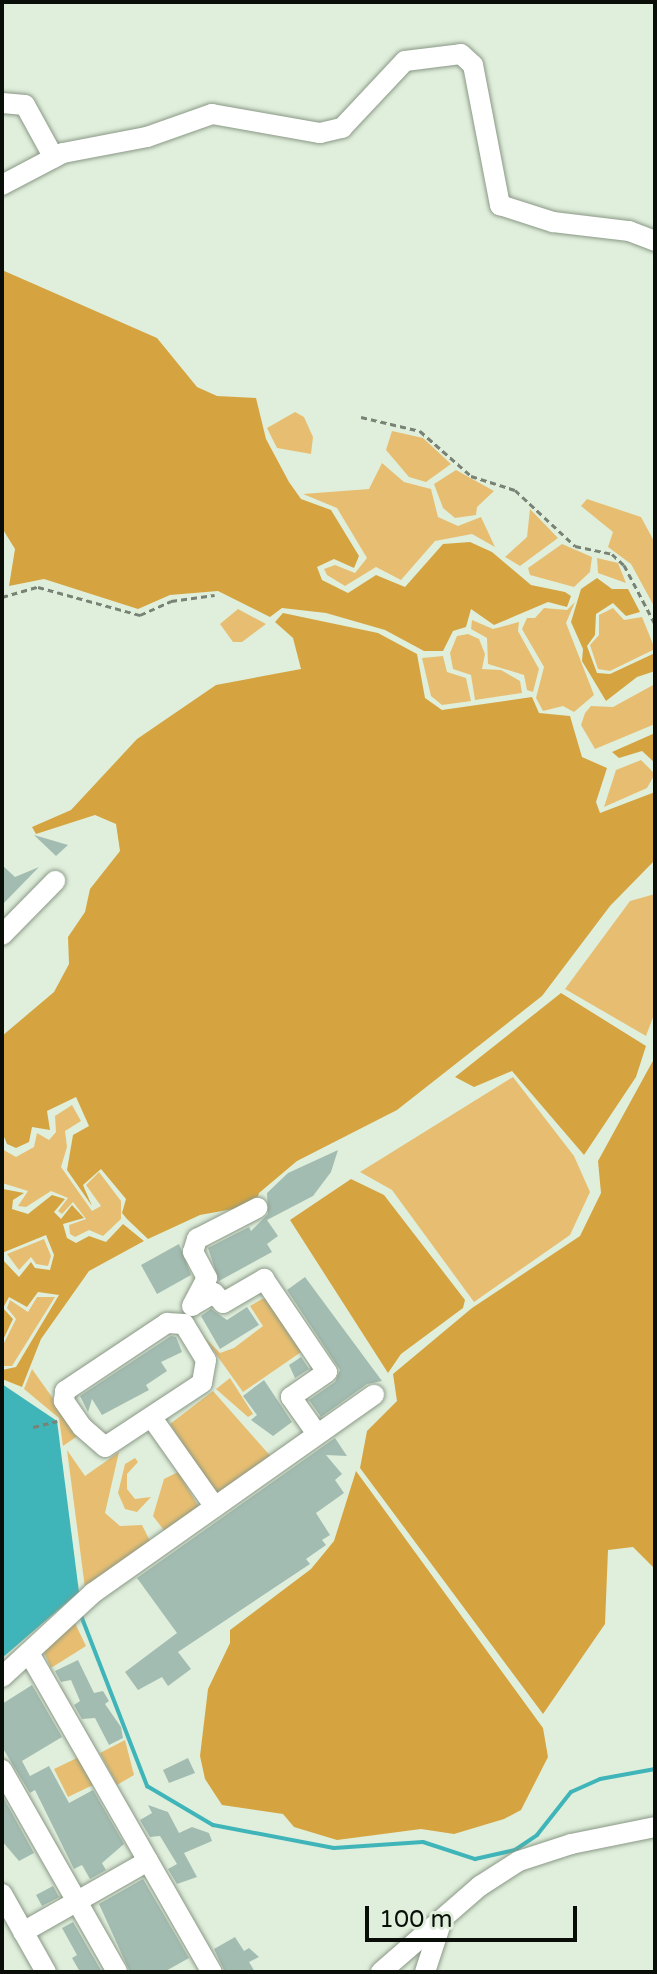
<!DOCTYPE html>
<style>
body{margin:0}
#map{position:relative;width:657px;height:1974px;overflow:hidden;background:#e0efdc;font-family:"Varela Round",sans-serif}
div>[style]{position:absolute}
.green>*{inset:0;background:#e7be71}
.forest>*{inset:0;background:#d5a440}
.water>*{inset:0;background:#3fb5b9}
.stream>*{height:4px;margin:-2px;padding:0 2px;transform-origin:2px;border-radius:2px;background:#3fb5b9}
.building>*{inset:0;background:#a3bcb2}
.path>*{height:3px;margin-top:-1.5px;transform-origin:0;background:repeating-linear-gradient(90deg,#788275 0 6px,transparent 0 10px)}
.roads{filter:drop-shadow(0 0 2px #8a9886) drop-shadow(0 0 2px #8a9886)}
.minor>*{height:20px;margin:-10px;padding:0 10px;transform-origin:10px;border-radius:10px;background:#fff}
span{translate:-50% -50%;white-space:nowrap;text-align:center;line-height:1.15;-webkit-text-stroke:6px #e0efdc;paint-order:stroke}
.frame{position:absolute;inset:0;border:4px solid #090f08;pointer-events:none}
.scale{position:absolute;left:365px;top:1906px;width:212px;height:36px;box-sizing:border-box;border:4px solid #090f08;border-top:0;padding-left:10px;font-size:24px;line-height:28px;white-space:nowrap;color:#090f08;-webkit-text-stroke:6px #e0efdc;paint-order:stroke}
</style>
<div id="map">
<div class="green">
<i style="clip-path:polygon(295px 412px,304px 417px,313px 437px,311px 454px,277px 448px,267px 428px)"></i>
<i style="clip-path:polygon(392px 431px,423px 438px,451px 464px,426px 482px,409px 477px,386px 450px)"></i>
<i style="clip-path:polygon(382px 463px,404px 482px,431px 489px,438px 517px,458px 526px,481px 517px,495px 547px,472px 534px,435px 541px,401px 580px,376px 567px,345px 586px,327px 575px,324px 569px,335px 565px,355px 573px,367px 558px,337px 508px,303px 494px,369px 489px)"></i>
<i style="clip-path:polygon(456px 470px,494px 491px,477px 507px,476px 515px,455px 518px,443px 508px,434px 484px)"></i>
<i style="clip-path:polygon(587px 499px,641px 517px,655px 543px,655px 608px,631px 564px,608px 547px,613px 532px,581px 506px)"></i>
<i style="clip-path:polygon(530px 509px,558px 538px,520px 566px,505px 557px,527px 537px)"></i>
<i style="clip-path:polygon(562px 544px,592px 557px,590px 572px,574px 587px,530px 575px,528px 568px)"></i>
<i style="clip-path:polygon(597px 558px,618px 563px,626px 583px,598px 573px)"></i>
<i style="clip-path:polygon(575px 602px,566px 623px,594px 695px,574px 712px,563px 706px,543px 711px,536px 698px,544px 667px,522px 629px,527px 618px,535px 618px,544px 608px,567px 610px)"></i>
<i style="clip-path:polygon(613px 608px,624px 620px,642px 617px,655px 649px,610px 671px,598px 669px,590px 645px,599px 635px,599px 615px)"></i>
<i style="clip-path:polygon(238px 609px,266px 624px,242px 642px,233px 642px,220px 624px)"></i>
<i style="clip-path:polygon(472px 620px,493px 629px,519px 622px,518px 631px,539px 669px,533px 692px,527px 690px,524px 675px,488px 664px,487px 638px,471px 629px)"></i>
<i style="clip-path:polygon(468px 634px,479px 639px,485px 654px,482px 669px,501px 670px,520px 681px,522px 693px,475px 700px,471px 675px,453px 669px,450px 653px,457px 636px)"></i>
<i style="clip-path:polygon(443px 656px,447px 672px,466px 678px,471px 701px,442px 705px,431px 696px,422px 658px)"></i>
<i style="clip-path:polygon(655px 684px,655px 724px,595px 749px,581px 725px,585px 713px,591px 706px,613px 707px)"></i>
<i style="clip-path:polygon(641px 760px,655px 774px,647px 788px,604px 807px,616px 770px)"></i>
<i style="clip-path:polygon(655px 894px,655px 1012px,646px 1036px,565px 989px,630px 901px)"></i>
<i style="clip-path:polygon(513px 1077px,574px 1156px,590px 1192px,570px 1235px,474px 1302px,392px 1190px,360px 1172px)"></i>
<i style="clip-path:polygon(72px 1105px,81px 1121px,65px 1131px,67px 1147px,61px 1167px,92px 1211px,101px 1206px,86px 1185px,99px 1172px,121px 1201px,121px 1219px,103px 1236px,89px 1230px,75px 1237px,70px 1234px,69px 1225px,86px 1219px,73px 1202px,62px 1214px,58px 1211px,68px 1198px,51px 1191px,26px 1207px,18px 1206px,28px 1191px,2px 1183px,2px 1149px,16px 1157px,34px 1147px,37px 1133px,49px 1140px,56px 1132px,55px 1116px)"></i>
<i style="clip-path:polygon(44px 1239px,51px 1256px,48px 1266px,36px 1264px,31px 1257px,19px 1270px,7px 1254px)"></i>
<i style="clip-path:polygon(37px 1297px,55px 1297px,12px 1366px,2px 1366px,2px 1347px,16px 1319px,7px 1308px,10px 1300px,28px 1312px)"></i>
<i style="clip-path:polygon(262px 1299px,270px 1299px,304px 1350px,243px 1392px,203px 1336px,220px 1353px,234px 1348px,263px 1326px,250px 1306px)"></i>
<i style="clip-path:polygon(32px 1369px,79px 1435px,63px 1446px,59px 1418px,24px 1389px)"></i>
<i style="clip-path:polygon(230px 1378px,253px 1414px,248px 1417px,216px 1389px)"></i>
<i style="clip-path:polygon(213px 1391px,274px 1460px,218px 1497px,170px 1424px)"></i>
<i style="clip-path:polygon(67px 1450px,85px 1476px,119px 1452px,105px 1513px,120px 1526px,142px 1525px,150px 1541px,85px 1588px)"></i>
<i style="clip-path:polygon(135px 1458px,138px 1462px,127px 1474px,127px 1489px,135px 1499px,151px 1497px,137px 1512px,125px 1509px,118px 1493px,125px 1464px)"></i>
<i style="clip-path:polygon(178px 1472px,200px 1509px,166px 1533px,153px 1516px,164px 1479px)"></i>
<i style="clip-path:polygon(74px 1621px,86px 1646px,51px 1668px,43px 1650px)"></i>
<i style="clip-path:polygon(125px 1740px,134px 1775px,117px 1785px,100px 1753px)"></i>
<i style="clip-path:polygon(79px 1757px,95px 1784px,68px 1797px,54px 1769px)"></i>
</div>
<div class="forest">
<i style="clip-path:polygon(2px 270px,157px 338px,197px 387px,217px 396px,256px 398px,266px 439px,289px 482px,301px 499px,331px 510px,359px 556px,354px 568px,334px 559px,317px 567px,322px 580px,348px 593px,376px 575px,405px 587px,443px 544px,470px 542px,492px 552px,531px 585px,565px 592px,571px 596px,567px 607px,548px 602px,494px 625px,471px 609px,466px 627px,453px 631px,443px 651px,424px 651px,385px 630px,326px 613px,282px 608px,270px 617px,218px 591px,170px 595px,138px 609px,44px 579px,9px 586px,15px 549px,2px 528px)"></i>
<i style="clip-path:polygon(597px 578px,612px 589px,628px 589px,640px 612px,626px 616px,613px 603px,596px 614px,595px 635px,587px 646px,597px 673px,610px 674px,655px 653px,655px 671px,637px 677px,606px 701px,582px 661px,583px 649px,571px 622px,581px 589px)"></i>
<i style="clip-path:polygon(283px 613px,378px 633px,417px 654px,425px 698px,442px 710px,532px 697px,539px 713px,570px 716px,582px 757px,607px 768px,596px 802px,600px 813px,655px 792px,655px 860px,610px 906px,542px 996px,397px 1110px,297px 1161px,259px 1193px,255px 1205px,200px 1215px,148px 1239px,127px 1219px,122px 1213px,126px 1199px,101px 1169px,83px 1185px,92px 1206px,67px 1170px,73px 1135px,89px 1126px,76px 1097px,47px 1111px,50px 1130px,32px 1127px,29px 1142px,16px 1148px,7px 1144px,2px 1132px,2px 1036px,54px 992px,69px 964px,68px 937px,85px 912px,90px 889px,120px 851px,116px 824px,95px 815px,36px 834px,32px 827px,71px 810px,137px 739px,216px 685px,301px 669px,293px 638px,275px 622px)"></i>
<i style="clip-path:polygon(655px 733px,655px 763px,642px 751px,619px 758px,612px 752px)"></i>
<i style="clip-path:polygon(561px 993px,646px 1046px,636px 1077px,584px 1155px,512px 1071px,474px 1087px,455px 1077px)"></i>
<i style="clip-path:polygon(655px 1057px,655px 1569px,633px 1547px,608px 1550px,605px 1624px,543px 1714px,360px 1468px,367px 1431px,397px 1401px,393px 1374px,472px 1308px,580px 1236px,601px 1193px,598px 1161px)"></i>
<i style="clip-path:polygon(351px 1179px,384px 1195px,465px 1300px,463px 1308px,401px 1354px,388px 1373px,290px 1220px)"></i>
<i style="clip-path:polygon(3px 1189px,24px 1193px,13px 1200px,12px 1209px,28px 1214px,52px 1195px,65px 1199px,54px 1212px,61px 1219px,72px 1205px,84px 1218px,63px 1224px,67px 1238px,76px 1243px,89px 1236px,106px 1242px,123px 1224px,144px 1241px,89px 1271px,41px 1339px,22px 1387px,2px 1379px,2px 1370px,16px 1367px,59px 1295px,38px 1292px,27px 1307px,9px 1297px,3px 1308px,13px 1319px,2px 1342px,2px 1259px,19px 1277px,31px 1262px,35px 1268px,50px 1270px,54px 1255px,46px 1235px,2px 1253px)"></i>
<i style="clip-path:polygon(356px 1471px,543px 1728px,548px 1757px,521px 1810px,504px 1819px,454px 1834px,421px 1829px,337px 1840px,294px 1827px,283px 1814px,222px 1805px,205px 1779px,200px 1756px,208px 1689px,230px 1643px,230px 1630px,311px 1569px,334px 1541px)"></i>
</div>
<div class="water">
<i style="clip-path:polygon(2px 1384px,57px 1421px,79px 1592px,2px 1658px)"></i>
</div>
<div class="stream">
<i style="left:80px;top:1613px;width:186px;rotate:68.8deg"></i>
<i style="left:147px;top:1786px;width:77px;rotate:30.6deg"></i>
<i style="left:213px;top:1825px;width:123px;rotate:10.8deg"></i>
<i style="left:334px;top:1848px;width:89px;rotate:-3.9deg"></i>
<i style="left:423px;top:1842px;width:55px;rotate:18.1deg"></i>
<i style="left:475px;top:1859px;width:41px;rotate:-12.7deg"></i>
<i style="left:515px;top:1850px;width:27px;rotate:-34deg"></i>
<i style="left:537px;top:1835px;width:55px;rotate:-51.7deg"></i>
<i style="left:571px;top:1792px;width:32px;rotate:-24deg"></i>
<i style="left:600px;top:1779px;width:56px;rotate:-10.3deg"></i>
</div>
<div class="building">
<i style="clip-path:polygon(34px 835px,68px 845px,56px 856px)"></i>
<i style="clip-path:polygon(2px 865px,15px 877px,39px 867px,2px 905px)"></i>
<i style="clip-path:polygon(338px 1150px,331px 1172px,313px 1196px,267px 1220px,278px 1236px,267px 1244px,272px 1252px,219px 1281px,208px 1248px,249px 1227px,251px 1231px,268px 1214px,267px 1193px,288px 1173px)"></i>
<i style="clip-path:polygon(179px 1244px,191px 1275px,157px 1294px,141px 1265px)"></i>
<i style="clip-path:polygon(305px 1277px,382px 1381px,367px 1384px,321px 1417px,309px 1400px,335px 1382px,340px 1370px,287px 1290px)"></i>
<i style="clip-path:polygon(247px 1307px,259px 1325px,220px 1349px,201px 1316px,211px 1309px,227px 1320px)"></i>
<i style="clip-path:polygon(171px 1336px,176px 1337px,182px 1352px,161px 1362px,167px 1371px,146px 1385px,149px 1390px,102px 1415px,92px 1399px,88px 1412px,80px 1396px)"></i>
<i style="clip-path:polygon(301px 1357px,309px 1369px,295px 1378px,289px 1365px)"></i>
<i style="clip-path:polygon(264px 1380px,292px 1422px,273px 1436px,251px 1420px,257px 1415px,243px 1396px)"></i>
<i style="clip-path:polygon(335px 1438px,347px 1456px,326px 1455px,342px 1474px,335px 1480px,344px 1493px,316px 1513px,330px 1535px,322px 1540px,326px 1545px,306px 1559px,310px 1564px,178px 1652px,191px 1669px,168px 1686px,162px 1677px,138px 1690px,125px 1672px,177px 1633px,137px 1578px)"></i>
<i style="clip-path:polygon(78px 1660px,94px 1693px,103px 1691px,109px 1701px,105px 1704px,121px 1727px,123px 1738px,109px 1745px,95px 1718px,82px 1719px,74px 1705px,80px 1701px,71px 1680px,61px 1682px,55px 1671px)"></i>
<i style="clip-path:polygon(32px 1685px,62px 1737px,22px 1761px,30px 1776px,49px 1766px,69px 1803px,93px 1790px,124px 1844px,102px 1863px,106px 1870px,90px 1879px,82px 1865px,74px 1869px,35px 1790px,30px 1793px,2px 1747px,2px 1704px)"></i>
<i style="clip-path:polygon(188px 1758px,195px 1773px,169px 1783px,163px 1770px)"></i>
<i style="clip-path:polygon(4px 1799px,34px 1853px,19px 1861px,2px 1841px)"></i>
<i style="clip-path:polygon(148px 1805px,168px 1812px,179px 1833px,192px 1827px,209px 1833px,212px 1841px,184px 1853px,197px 1877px,177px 1884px,168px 1869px,177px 1864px,160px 1836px,150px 1837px,140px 1820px,152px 1813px)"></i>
<i style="clip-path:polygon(143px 1879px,189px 1958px,164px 1972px,130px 1972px,99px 1904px)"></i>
<i style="clip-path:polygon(53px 1886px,59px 1897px,42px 1906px,36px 1895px)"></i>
<i style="clip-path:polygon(73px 1922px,102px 1972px,80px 1972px,72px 1958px,77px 1955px,62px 1928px)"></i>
<i style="clip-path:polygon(235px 1937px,244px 1951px,249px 1948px,259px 1957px,249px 1962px,255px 1972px,225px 1972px,214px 1949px)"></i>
</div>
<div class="path">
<i style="left:361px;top:417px;width:61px;rotate:13.3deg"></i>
<i style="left:420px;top:431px;width:68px;rotate:41.4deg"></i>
<i style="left:471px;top:476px;width:46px;rotate:17.7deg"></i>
<i style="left:515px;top:490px;width:82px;rotate:43deg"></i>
<i style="left:575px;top:546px;width:38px;rotate:12deg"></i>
<i style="left:612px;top:554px;width:16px;rotate:43deg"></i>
<i style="left:624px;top:565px;width:67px;rotate:62.3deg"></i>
<i style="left:2px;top:597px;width:37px;rotate:-16deg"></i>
<i style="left:38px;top:587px;width:106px;rotate:15.4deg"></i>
<i style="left:140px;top:615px;width:34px;rotate:-24deg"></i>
<i style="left:171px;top:601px;width:44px;rotate:-7.8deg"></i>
<i style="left:33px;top:1427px;width:25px;rotate:-14deg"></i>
</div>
<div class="roads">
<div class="minor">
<i style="left:2px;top:103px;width:23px;rotate:5deg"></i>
<i style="left:25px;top:105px;width:60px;rotate:61.3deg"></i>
<i style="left:2px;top:185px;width:69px;rotate:-27.7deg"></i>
<i style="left:63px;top:153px;width:86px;rotate:-10.8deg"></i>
<i style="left:147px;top:137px;width:69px;rotate:-19.5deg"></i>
<i style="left:212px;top:114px;width:110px;rotate:10deg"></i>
<i style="left:320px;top:133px;width:23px;rotate:-13deg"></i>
<i style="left:342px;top:128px;width:92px;rotate:-46.8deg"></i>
<i style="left:405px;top:61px;width:56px;rotate:-7.1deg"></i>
<i style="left:461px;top:54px;width:16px;rotate:43deg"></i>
<i style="left:473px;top:65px;width:143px;rotate:79.1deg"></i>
<i style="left:500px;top:205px;width:56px;rotate:17.8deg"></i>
<i style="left:553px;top:222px;width:77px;rotate:6.8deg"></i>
<i style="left:629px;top:231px;width:28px;rotate:21deg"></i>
<i style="left:2px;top:935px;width:76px;rotate:-45.5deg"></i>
<i style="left:193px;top:1305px;width:24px;rotate:-30deg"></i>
<i style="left:214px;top:1293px;width:13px;rotate:48deg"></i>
<i style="left:223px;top:1303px;width:48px;rotate:-30.3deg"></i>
<i style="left:264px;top:1279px;width:112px;rotate:55.9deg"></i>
<i style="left:327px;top:1372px;width:44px;rotate:145.2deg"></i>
<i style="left:291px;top:1397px;width:45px;rotate:54.9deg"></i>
<i style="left:192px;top:1306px;width:32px;rotate:-62deg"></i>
<i style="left:207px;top:1278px;width:30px;rotate:-118deg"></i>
<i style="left:193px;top:1252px;width:14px;rotate:-73deg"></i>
<i style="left:197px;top:1239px;width:68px;rotate:-27.3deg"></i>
<i style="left:167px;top:1323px;width:17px;rotate:3deg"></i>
<i style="left:184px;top:1324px;width:42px;rotate:58.6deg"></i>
<i style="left:206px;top:1360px;width:23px;rotate:100deg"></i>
<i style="left:202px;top:1383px;width:116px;rotate:146.6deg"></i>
<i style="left:105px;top:1447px;width:30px;rotate:-139deg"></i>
<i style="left:82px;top:1427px;width:32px;rotate:-125deg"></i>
<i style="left:64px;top:1401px;width:10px;rotate:-84deg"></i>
<i style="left:65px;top:1391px;width:123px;rotate:-33.7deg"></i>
<i style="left:152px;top:1418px;width:109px;rotate:54.7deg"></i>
<i style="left:29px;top:1653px;width:368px;rotate:60.2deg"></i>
<i style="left:2px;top:1677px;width:124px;rotate:-42.7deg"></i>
<i style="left:93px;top:1593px;width:344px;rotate:-35.2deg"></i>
<i style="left:2px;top:1770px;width:232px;rotate:60.3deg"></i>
<i style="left:2px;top:1894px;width:90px;rotate:60.6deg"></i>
<i style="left:23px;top:1932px;width:144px;rotate:-29.6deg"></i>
<i style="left:381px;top:1972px;width:131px;rotate:-41deg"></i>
<i style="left:480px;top:1886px;width:46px;rotate:-32.7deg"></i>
<i style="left:519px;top:1861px;width:55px;rotate:-18.1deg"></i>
<i style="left:571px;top:1844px;width:86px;rotate:-11.4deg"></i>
<i style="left:425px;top:1972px;width:52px;rotate:-71.9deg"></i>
</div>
</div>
<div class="frame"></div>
<div class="scale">100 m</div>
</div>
